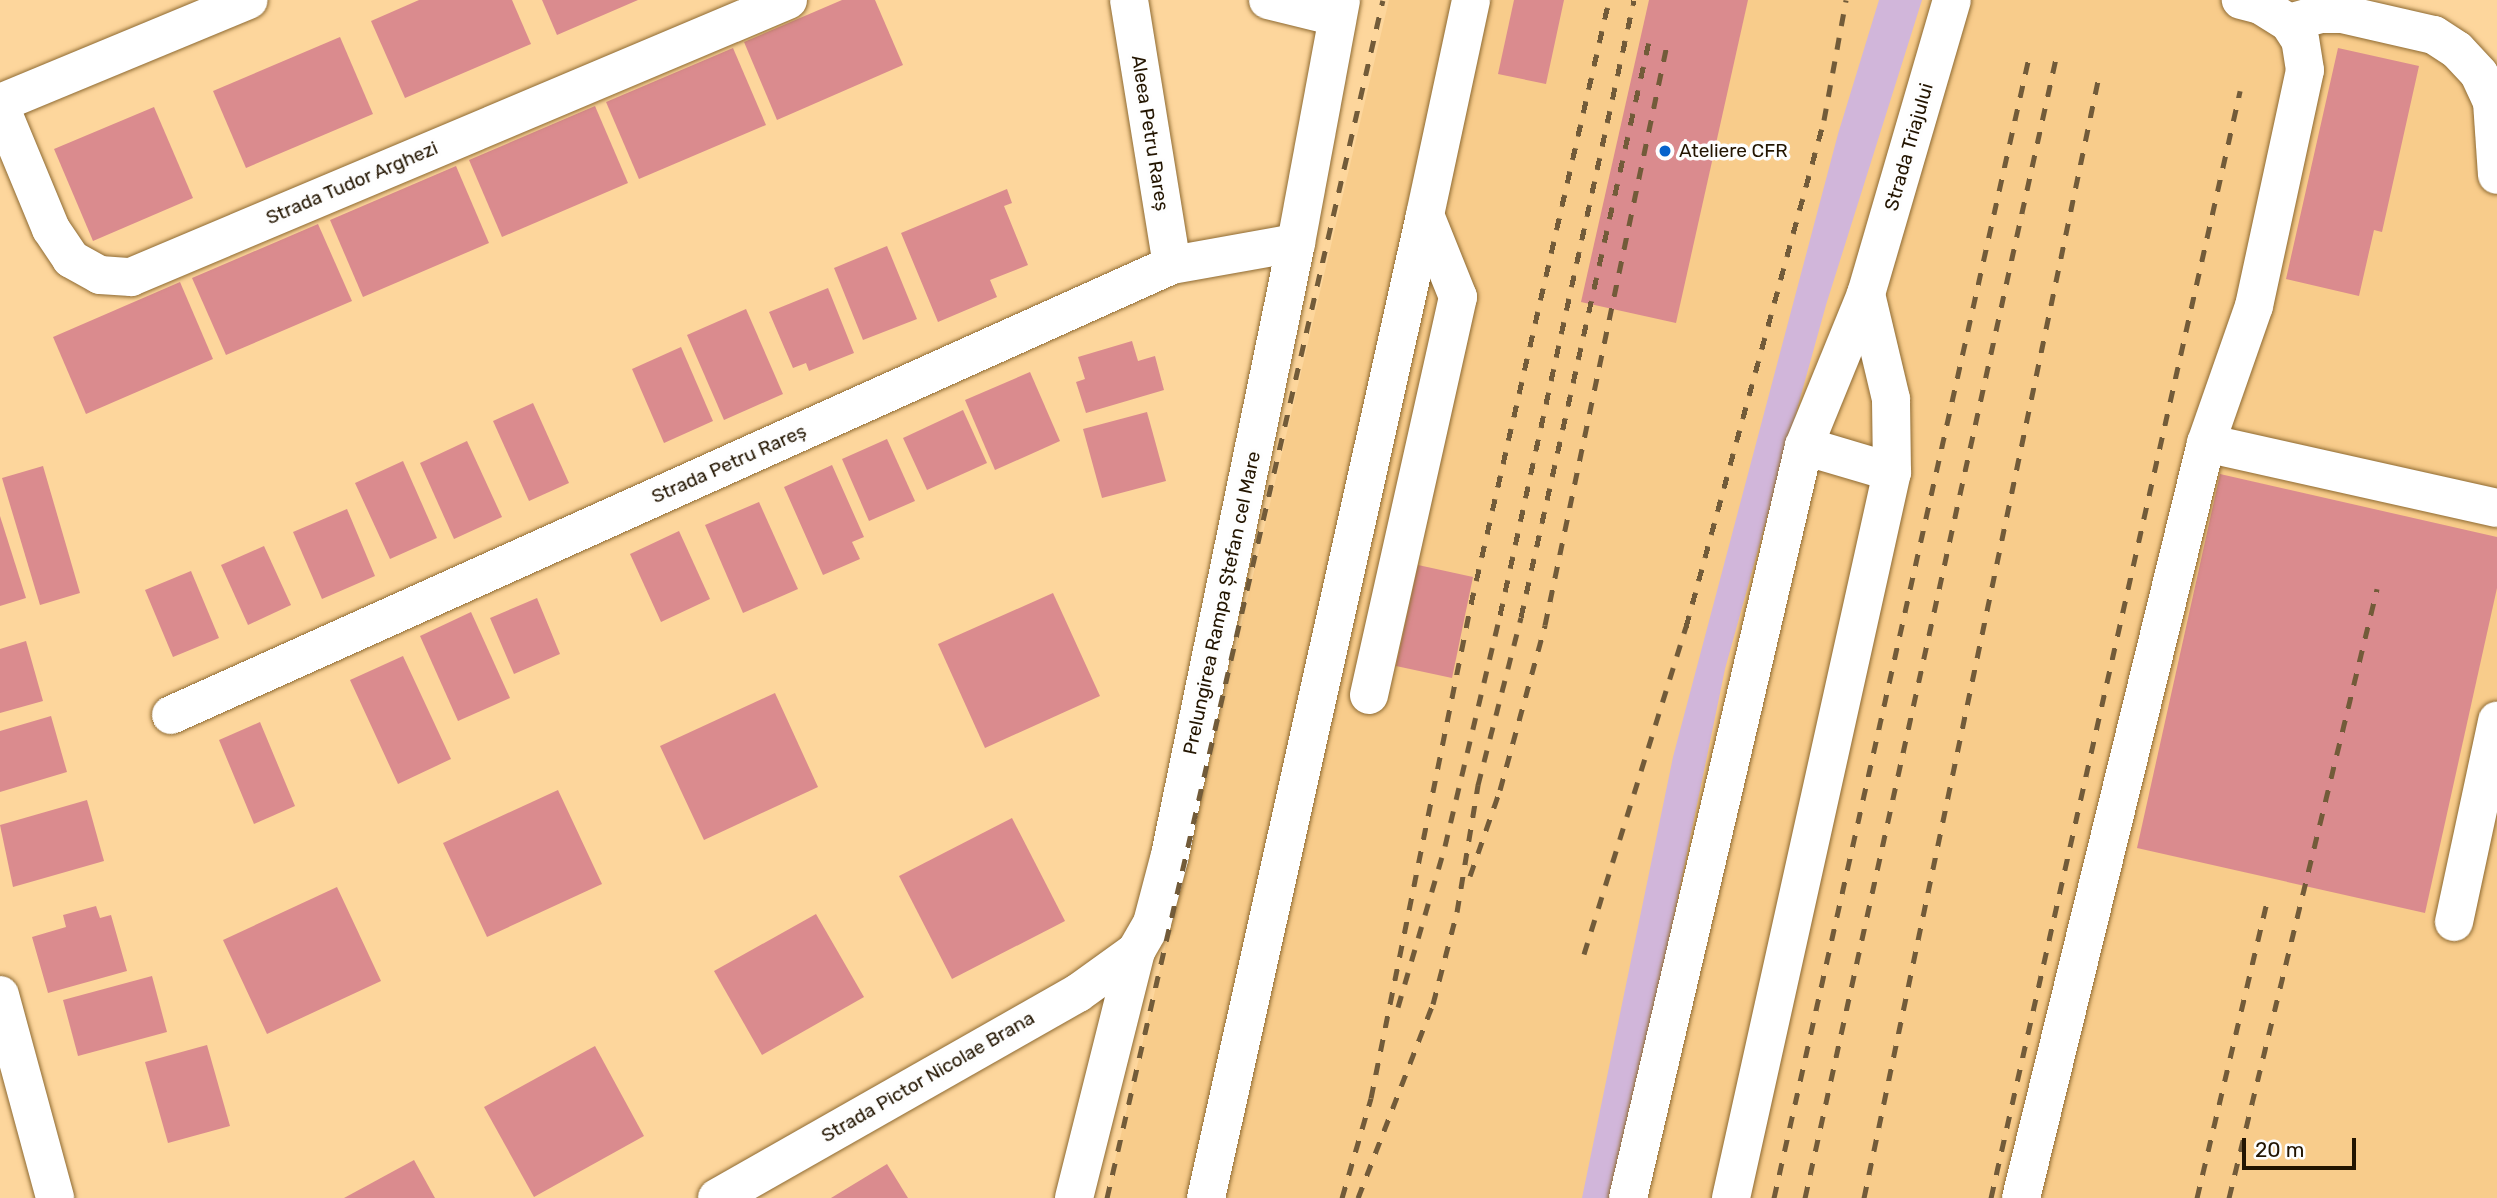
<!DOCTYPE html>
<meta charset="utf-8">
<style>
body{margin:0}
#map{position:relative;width:2497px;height:1198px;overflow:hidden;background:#fdd69c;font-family:Rubik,sans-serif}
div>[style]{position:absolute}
.built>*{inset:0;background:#f8cc8b}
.green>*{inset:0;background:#d1b6da}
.building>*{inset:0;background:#da8b8e}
.roads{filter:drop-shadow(0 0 2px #8e6a32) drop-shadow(0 0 2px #8e6a32)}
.minor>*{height:38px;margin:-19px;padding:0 19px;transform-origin:19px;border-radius:19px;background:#fff}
.rail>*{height:5px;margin-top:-2.5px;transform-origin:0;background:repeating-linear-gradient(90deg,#725b39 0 12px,transparent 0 24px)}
.dots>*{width:19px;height:19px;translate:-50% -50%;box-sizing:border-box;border:4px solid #fefefe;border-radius:50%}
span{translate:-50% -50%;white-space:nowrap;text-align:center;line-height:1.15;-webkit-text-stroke:7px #fefefe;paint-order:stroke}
.street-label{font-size:19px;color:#231501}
.poi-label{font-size:19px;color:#231501}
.left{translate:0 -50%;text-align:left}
.scale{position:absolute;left:2242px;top:1138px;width:114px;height:32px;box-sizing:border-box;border:4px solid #231501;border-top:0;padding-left:9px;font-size:21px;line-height:24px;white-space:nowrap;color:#231501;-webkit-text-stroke:5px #fefefe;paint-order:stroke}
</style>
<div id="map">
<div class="built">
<i style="clip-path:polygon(1389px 0,2246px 0,2497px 64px,2497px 1198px,1106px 1198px)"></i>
</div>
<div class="green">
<i style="clip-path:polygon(1879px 0,1922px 0,1826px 305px,1725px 669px,1616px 1198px,1582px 1198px,1673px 757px,1838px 134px)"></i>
</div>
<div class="building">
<i style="clip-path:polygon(419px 0,512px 0,531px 44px,405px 98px,371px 21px)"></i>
<i style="clip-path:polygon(542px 0,638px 0,557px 35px)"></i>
<i style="clip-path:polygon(842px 0,875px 0,903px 65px,777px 120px,744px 42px)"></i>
<i style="clip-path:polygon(1514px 0,1564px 0,1546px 84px,1498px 74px)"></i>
<i style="clip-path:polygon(1649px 0,1748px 0,1676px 323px,1581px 302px)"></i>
<i style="clip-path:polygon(340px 37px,373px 114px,246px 168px,213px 91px)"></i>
<i style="clip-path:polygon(733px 48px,766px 125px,639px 179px,606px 102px)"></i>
<i style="clip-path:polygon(2338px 48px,2419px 66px,2382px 232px,2374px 230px,2359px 296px,2286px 279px)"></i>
<i style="clip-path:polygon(595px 106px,628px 183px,502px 237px,469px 160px)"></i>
<i style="clip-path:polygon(154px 107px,193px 198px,93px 241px,54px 149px)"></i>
<i style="clip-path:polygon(456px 166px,489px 243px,363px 297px,330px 220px)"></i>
<i style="clip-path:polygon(1007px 189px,1012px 203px,1004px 206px,1028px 265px,990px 280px,997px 297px,938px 322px,901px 233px)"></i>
<i style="clip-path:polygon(318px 224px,352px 301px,226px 355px,192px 278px)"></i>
<i style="clip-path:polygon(887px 246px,917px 319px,863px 340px,834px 268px)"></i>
<i style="clip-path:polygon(180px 282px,213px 359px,86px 414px,53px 337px)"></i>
<i style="clip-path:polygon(828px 288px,854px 353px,809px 371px,806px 363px,793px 368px,769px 312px)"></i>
<i style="clip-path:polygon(746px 309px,783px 394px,724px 420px,687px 335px)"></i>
<i style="clip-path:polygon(1132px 341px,1138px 361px,1155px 356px,1164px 390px,1086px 413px,1076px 382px,1085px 379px,1078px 357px)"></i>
<i style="clip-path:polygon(681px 347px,713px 421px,664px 443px,632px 369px)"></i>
<i style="clip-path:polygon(1030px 372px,1060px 441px,995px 470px,965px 400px)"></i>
<i style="clip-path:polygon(533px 403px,569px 483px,529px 501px,493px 421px)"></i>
<i style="clip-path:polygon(963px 410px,987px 463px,927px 490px,903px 438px)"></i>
<i style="clip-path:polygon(1147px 412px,1166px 481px,1102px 498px,1083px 429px)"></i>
<i style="clip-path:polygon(887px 439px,915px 501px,869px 521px,842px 459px)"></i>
<i style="clip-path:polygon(467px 441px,502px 517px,454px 539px,420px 463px)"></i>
<i style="clip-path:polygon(403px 461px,437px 538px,390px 559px,355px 483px)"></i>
<i style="clip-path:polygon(832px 465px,864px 537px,852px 542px,860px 559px,823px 575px,784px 487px)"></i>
<i style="clip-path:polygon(43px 466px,80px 593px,40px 605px,2px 478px)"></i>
<i style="clip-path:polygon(2220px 474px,2497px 537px,2497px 588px,2425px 913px,2137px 848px)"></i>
<i style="clip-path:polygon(759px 502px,798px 589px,743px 613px,705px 525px)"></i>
<i style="clip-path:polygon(347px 509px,375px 576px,322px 599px,293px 532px)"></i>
<i style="clip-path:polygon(0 516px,26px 598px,0 606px)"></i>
<i style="clip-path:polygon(679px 531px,710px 599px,661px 622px,630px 554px)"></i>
<i style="clip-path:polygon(264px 546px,291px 605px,248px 625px,221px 565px)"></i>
<i style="clip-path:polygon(1418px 565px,1473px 577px,1452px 678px,1396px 666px)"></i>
<i style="clip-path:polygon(191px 571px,219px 638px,173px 657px,145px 590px)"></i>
<i style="clip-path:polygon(1053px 593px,1100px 696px,985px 748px,938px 644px)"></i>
<i style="clip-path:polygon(537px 598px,560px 654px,514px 674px,490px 618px)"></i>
<i style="clip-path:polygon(471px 612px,510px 698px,458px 721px,420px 636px)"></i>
<i style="clip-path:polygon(26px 641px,43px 701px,0 713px,0 649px)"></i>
<i style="clip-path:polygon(403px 656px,451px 759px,398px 784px,350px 680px)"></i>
<i style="clip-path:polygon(775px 693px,818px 787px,704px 840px,660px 746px)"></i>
<i style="clip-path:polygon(51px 716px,67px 772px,0 792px,0 731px)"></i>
<i style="clip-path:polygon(260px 722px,295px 806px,254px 824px,219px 740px)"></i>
<i style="clip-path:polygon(558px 790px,602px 884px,487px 937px,443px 843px)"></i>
<i style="clip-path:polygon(87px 800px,104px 861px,13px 887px,0 825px)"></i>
<i style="clip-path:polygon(1012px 818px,1065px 921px,952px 979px,899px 876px)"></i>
<i style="clip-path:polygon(337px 887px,381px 981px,267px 1034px,223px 940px)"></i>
<i style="clip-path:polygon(96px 906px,100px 918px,111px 915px,127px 971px,48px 993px,32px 937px,66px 927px,63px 915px)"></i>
<i style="clip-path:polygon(816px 914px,864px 997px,762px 1055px,714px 971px)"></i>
<i style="clip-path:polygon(152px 976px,167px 1032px,78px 1056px,63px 1000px)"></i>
<i style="clip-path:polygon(207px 1045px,230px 1126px,168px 1143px,145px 1062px)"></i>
<i style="clip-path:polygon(595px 1046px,644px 1136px,534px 1197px,484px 1107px)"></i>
<i style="clip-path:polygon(414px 1160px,435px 1198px,344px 1198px)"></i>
<i style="clip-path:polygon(887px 1164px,908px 1198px,831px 1198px)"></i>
</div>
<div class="roads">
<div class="minor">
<i style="left:1129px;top:0;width:268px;rotate:80.8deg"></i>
<i style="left:1268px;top:0;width:71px;rotate:13.8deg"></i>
<i style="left:2289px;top:23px;width:32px;rotate:-16deg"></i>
<i style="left:2320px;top:14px;width:22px"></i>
<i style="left:2342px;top:14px;width:94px;rotate:12.9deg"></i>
<i style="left:2434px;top:35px;width:27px;rotate:33deg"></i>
<i style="left:2457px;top:50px;width:33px;rotate:47deg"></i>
<i style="left:2479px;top:74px;width:31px;rotate:65deg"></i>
<i style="left:2492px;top:102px;width:73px;rotate:86.1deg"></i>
<i style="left:0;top:103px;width:269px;rotate:-22.5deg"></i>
<i style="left:0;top:106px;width:133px;rotate:67.5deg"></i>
<i style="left:51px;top:229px;width:36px;rotate:56deg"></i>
<i style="left:71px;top:259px;width:33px;rotate:29deg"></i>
<i style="left:100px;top:275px;width:31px;rotate:4deg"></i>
<i style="left:131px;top:277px;width:713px;rotate:-22.86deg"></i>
<i style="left:2206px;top:443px;width:298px;rotate:12.6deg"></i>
<i style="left:1804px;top:446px;width:164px;rotate:-67.8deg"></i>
<i style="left:1866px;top:294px;width:306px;rotate:-73.7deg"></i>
<i style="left:1369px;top:695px;width:408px;rotate:-77.4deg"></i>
<i style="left:1458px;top:297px;width:88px;rotate:-111.9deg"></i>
<i style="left:1425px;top:215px;width:220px;rotate:-77.9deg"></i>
<i style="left:171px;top:715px;width:1097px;rotate:-24.21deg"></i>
<i style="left:1172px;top:265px;width:126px;rotate:-10.1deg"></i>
<i style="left:2454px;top:922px;width:206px;rotate:-77.9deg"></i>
<i style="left:0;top:995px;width:210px;rotate:74.8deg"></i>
<i style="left:717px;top:1198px;width:415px;rotate:-29.6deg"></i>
<i style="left:1078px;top:993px;width:72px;rotate:-35.9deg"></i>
<i style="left:1074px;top:1198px;width:255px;rotate:-75.9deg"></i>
<i style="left:1136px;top:951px;width:32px;rotate:-60deg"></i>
<i style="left:1152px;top:923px;width:70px;rotate:-75.2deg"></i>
<i style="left:1170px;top:855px;width:625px;rotate:-78.37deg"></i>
<i style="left:1296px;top:243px;width:247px;rotate:-79.5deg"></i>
<i style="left:1206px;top:1198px;width:1007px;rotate:-77.44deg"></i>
<i style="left:1628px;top:1198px;width:772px;rotate:-76.83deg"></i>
<i style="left:1804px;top:446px;width:92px;rotate:16.5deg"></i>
<i style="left:1731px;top:1198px;width:744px;rotate:-77.5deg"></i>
<i style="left:1892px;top:472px;width:73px;rotate:-90.8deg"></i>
<i style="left:1891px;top:399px;width:108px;rotate:-103.4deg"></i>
<i style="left:2021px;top:1198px;width:777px;rotate:-76.23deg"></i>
<i style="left:2206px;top:443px;width:145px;rotate:-70.7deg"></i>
<i style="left:2254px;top:306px;width:241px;rotate:-77.8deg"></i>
<i style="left:2305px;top:70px;width:30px;rotate:-99deg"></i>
<i style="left:2300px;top:40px;width:20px;rotate:-123deg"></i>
<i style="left:2289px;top:23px;width:34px;rotate:-148deg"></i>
<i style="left:2260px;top:5px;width:20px;rotate:-165deg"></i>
</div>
</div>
<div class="rail">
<i style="left:1470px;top:876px;width:91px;rotate:-70.8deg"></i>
<i style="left:1500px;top:790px;width:171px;rotate:-74.7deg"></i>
<i style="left:1545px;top:625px;width:598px;rotate:-78.13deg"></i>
<i style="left:1584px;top:954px;width:343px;rotate:-72.7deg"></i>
<i style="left:1686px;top:627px;width:525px;rotate:-74.77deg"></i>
<i style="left:1824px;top:120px;width:122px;rotate:-79.6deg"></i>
<i style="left:1398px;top:1007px;width:168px;rotate:-73.7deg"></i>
<i style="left:1445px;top:846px;width:237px;rotate:-76.6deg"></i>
<i style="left:1500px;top:615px;width:629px;rotate:-77.71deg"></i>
<i style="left:1107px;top:1198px;width:1229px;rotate:-77.03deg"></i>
<i style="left:1342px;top:1198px;width:104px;rotate:-73.8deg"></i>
<i style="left:1371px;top:1098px;width:504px;rotate:-78.56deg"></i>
<i style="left:1471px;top:604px;width:620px;rotate:-77.13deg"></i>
<i style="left:1358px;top:1198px;width:208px;rotate:-68.9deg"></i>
<i style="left:1433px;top:1004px;width:95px;rotate:-75.4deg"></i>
<i style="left:1457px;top:912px;width:129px;rotate:-80.6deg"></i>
<i style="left:1478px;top:785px;width:173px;rotate:-75.6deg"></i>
<i style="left:1521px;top:617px;width:599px;rotate:-77.47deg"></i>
<i style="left:1774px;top:1198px;width:1173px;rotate:-77.4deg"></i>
<i style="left:1805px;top:1198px;width:1167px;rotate:-77.58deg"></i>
<i style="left:1864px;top:1198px;width:1146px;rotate:-78.17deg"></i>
<i style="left:1991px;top:1198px;width:1135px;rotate:-77.32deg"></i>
<i style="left:2197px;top:1198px;width:305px;rotate:-76.7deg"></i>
<i style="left:2229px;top:1198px;width:627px;rotate:-76.34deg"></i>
</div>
<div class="dots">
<i style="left:1665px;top:151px;background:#0663cc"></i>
</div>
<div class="street-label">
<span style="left:1150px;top:133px;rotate:81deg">Aleea Petru Rareș</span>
<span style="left:1909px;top:147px;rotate:-74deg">Strada Triajului</span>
<span style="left:352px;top:183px;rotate:-23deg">Strada Tudor Arghezi</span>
<span style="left:729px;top:464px;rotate:-24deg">Strada Petru Rareș</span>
<span style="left:1222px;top:603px;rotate:-78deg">Prelungirea Rampa Ștefan cel Mare</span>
<span style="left:928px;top:1077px;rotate:-30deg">Strada Pictor Nicolae Brana</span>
</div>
<div class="poi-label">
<span class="left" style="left:1679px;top:151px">Ateliere CFR</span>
</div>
<div class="scale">20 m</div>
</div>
